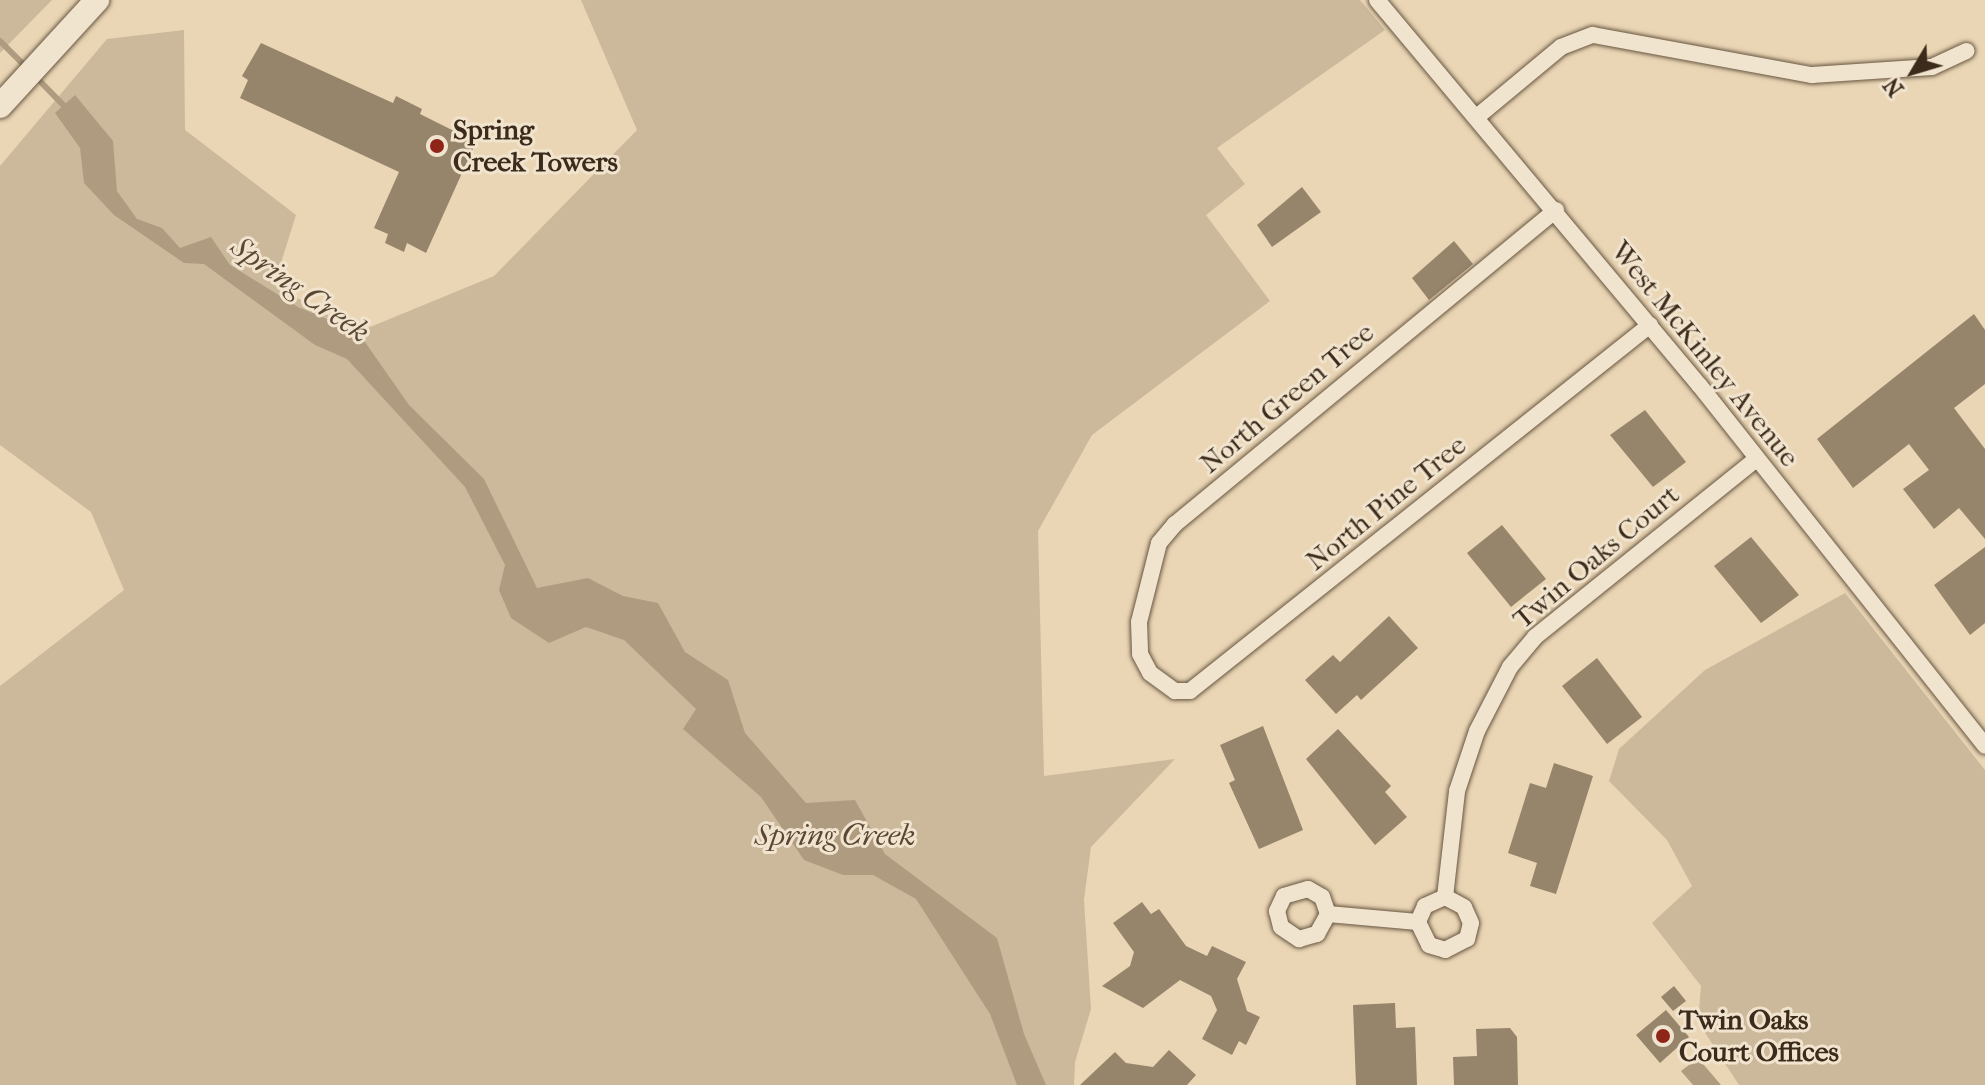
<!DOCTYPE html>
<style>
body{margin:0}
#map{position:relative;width:1985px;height:1085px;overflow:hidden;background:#ead6b5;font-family:"IM FELL French Canon",serif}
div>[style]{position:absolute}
.green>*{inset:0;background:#ccb99b}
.water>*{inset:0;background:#af9c80}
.stream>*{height:6px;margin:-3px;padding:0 3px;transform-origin:3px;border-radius:3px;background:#af9c80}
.building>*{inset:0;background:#96846b}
.roads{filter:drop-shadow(0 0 2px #685641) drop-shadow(0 0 2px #685641)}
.street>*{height:16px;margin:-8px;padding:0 8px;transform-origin:8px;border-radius:8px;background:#f1e4cf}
.secondary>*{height:24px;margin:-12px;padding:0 12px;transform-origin:12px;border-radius:12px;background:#f1e4cf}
.dots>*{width:22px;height:22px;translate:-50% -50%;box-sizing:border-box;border:4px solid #f1e4cf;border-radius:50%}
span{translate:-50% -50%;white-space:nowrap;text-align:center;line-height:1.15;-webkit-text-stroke:6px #f1e4cf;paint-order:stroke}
.poi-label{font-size:28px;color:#3c2b1a;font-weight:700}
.left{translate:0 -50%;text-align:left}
.street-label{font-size:28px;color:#3c2b1a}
.water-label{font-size:30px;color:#594734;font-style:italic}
.north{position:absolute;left:1873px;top:32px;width:80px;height:80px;-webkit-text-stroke:6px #f1e4cf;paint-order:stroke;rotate:232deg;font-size:22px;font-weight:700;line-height:32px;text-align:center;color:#3c2b1a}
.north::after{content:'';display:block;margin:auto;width:28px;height:36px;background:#3c2b1a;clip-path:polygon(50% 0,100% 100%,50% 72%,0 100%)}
</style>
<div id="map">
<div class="green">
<i style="clip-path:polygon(0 0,52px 0,0 53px)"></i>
<i style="clip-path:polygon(581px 0,1360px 0,1385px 30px,1217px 148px,1245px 184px,1206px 215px,1270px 301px,1092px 435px,1038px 531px,1044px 776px,1175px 759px,1091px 847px,1084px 900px,1091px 1009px,1075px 1062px,1074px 1085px,0 1085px,0 686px,124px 590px,91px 512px,0 445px,0 166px,107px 39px,184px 30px,185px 130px,296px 215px,274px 285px,358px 332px,494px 276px,637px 130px)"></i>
<i style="clip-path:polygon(1845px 593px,1985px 770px,1985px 1085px,1739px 1085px,1698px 1022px,1701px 986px,1652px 923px,1692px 886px,1667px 840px,1609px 781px,1619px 749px,1705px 670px)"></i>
</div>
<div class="water">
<i style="clip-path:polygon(75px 95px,113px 141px,117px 191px,137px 219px,162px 228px,180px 248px,211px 237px,230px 265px,298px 307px,358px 332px,409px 405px,484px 479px,537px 588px,588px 578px,623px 596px,658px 603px,685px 652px,728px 680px,745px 733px,806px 803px,855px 800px,885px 854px,997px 938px,1024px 1034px,1046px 1085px,1017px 1085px,990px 1014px,916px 899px,873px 875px,843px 875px,804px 860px,761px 797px,683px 729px,696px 709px,624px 640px,586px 627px,549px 643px,511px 618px,499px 590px,505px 565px,465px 487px,347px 359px,315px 345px,204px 264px,184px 263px,114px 215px,84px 183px,80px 148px,55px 113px)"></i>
<i style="clip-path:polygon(1698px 1058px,1721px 1085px,1693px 1085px,1681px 1071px)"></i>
</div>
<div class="stream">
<i style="left:0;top:41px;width:37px;rotate:45deg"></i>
<i style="left:34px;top:75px;width:49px;rotate:45.8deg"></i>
</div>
<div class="building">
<i style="clip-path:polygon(261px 43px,393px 103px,396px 96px,422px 109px,420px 114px,476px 142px,426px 253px,407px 243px,404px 252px,385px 243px,388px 234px,374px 228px,399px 172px,240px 98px,248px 80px,242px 76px)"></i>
<i style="clip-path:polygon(1302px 187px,1321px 212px,1272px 247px,1257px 225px)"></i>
<i style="clip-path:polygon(1454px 241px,1473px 264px,1429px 300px,1412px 278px)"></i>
<i style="clip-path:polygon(1974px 314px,1985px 330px,1985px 384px,1954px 408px,1985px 449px,1985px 539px,1959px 508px,1934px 529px,1903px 489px,1929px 470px,1909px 444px,1853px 488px,1817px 439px)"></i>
<i style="clip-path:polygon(1645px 410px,1686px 462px,1653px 487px,1610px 435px)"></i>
<i style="clip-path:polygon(1502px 525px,1546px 579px,1511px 607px,1467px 553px)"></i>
<i style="clip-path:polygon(1751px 537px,1799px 595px,1761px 623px,1714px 566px)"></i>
<i style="clip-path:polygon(1985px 547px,1985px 623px,1970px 635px,1934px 585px)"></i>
<i style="clip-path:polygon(1389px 616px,1418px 648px,1361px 700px,1357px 695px,1336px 714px,1305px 680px,1333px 655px,1340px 662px)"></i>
<i style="clip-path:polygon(1597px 658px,1642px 717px,1607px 744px,1562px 686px)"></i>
<i style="clip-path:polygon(1263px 726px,1303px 830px,1259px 849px,1229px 783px,1235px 780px,1220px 745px)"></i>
<i style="clip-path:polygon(1338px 729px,1391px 786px,1385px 792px,1407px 817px,1375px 845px,1306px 759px)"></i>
<i style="clip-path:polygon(1554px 763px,1593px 776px,1556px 894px,1530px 886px,1537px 863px,1508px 853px,1530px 783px,1546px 788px)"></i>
<i style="clip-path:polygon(1142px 902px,1151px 914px,1159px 909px,1186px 946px,1207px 956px,1212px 946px,1246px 962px,1237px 979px,1247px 1011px,1260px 1017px,1246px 1045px,1239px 1041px,1232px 1055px,1202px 1039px,1217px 1010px,1211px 996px,1180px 980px,1143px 1008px,1102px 986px,1130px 966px,1134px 952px,1113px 923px)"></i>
<i style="clip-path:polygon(1674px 986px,1686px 1001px,1673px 1011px,1661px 997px)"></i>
<i style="clip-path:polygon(1395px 1003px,1396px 1028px,1415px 1027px,1417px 1085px,1356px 1085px,1353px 1005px)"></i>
<i style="clip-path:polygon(1666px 1010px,1689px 1037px,1660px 1063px,1636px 1035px)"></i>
<i style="clip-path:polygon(1510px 1028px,1517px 1037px,1518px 1085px,1454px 1085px,1453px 1057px,1477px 1056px,1476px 1029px)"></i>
<i style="clip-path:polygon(1169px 1050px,1196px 1075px,1187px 1085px,1080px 1085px,1115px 1052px,1126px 1063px,1153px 1067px)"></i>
</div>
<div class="roads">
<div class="street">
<i style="left:1377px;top:0;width:503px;rotate:50.08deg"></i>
<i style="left:1700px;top:386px;width:459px;rotate:51.6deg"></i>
<i style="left:1478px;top:116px;width:108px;rotate:-39.7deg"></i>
<i style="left:1561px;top:47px;width:34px;rotate:-21deg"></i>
<i style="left:1593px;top:35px;width:223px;rotate:10.4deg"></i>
<i style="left:1812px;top:75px;width:120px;rotate:-3.8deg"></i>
<i style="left:1932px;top:67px;width:38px;rotate:-25deg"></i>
<i style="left:1556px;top:210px;width:494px;rotate:140.5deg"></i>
<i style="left:1175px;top:524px;width:25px;rotate:130deg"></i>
<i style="left:1159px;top:543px;width:81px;rotate:104.2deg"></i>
<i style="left:1139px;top:622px;width:32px;rotate:88deg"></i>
<i style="left:1140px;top:654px;width:21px;rotate:62deg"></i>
<i style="left:1150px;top:673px;width:31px;rotate:36deg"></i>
<i style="left:1175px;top:691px;width:15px"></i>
<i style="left:1190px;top:691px;width:588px;rotate:-38.51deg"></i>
<i style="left:1445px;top:897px;width:22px;rotate:156deg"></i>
<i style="left:1425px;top:906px;width:17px;rotate:114deg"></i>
<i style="left:1418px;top:922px;width:25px;rotate:64deg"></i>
<i style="left:1429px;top:945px;width:17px;rotate:17deg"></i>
<i style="left:1445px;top:950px;width:25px;rotate:-27deg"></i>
<i style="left:1467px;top:939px;width:16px;rotate:-76deg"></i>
<i style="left:1471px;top:923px;width:17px;rotate:-114deg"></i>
<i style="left:1464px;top:907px;width:21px;rotate:-152deg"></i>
<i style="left:1445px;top:897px;width:107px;rotate:-83.5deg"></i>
<i style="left:1457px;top:791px;width:63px;rotate:-71.6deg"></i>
<i style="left:1477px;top:731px;width:72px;rotate:-62.7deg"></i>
<i style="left:1510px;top:667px;width:39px;rotate:-50deg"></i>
<i style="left:1535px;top:637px;width:284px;rotate:-38.8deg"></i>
<i style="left:1328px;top:914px;width:18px;rotate:-109deg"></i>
<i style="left:1322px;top:897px;width:16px;rotate:-150deg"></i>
<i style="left:1308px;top:889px;width:25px;rotate:164deg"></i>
<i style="left:1284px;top:896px;width:17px;rotate:115deg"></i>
<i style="left:1277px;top:911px;width:16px;rotate:76deg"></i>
<i style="left:1281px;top:927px;width:22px;rotate:34deg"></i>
<i style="left:1299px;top:939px;width:19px;rotate:-16deg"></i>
<i style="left:1317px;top:934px;width:23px;rotate:-61deg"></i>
<i style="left:1328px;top:914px;width:90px;rotate:5.1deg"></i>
</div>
<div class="secondary">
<i style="left:0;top:106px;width:144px;rotate:-47.5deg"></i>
</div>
</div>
<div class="dots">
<i style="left:437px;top:146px;background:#8f2418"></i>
<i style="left:1663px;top:1036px;background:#8f2418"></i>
</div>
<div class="poi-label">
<span class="left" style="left:453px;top:146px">Spring<br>Creek Towers</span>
<span class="left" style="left:1679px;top:1036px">Twin Oaks<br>Court Offices</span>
</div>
<div class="street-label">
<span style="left:1705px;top:354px;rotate:51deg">West McKinley Avenue</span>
<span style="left:1287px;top:398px;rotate:-40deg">North Green Tree</span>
<span style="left:1386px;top:503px;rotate:-39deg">North Pine Tree</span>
<span style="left:1596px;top:557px;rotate:-40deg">Twin Oaks Court</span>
</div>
<div class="water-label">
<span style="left:300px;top:290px;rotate:35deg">Spring Creek</span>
<span style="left:835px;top:836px">Spring Creek</span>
</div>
<div class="north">N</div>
</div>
